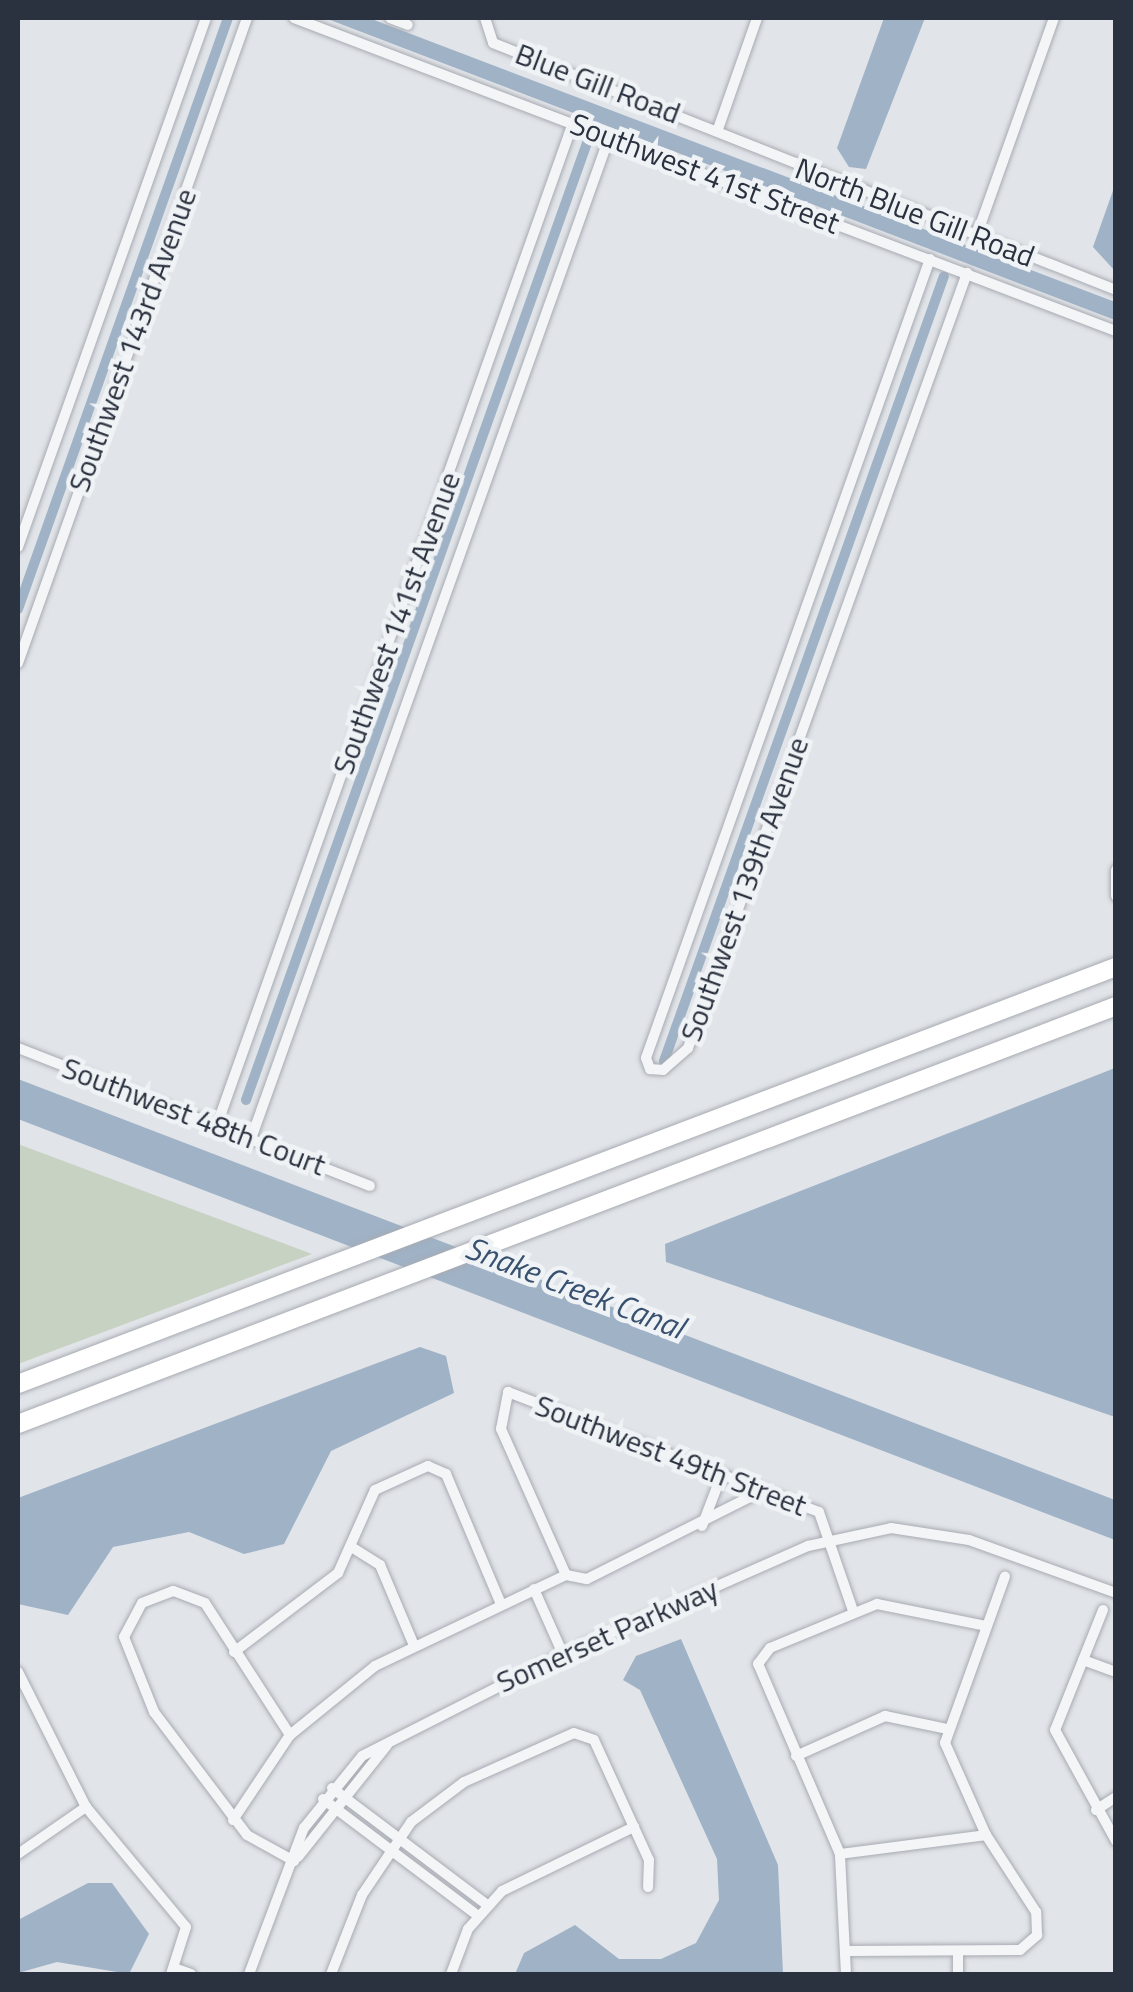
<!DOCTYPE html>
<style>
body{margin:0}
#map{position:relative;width:1133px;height:1992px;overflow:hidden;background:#e1e4e8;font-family:"Titillium Web",sans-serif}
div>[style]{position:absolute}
.green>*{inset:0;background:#c7d2c3}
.water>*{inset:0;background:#9fb2c6}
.canal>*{height:10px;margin:-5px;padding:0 5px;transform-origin:5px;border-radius:5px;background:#9fb2c6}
.roads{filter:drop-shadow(0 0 2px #a7abb2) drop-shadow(0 0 2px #a7abb2)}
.street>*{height:10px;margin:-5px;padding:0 5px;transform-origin:5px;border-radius:5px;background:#f3f5f7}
.highway>*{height:18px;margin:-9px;padding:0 9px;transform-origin:9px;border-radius:9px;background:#fff}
span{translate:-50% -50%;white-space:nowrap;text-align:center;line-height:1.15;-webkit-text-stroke:9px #f0f3f6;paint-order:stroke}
.street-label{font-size:30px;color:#2b323f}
.water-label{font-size:32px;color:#38516f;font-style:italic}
.frame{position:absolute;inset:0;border:20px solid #2b323f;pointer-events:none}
</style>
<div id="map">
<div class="green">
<i style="clip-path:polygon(18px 1144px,312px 1254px,18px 1364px)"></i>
</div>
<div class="water">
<i style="clip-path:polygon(325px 18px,369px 18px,1115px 302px,1115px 320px)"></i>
<i style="clip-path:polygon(884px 18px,925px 18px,866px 169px,849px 167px,837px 148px)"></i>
<i style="clip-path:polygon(1115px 185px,1115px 271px,1093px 247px)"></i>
<i style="clip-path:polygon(1115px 1068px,1115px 1417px,666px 1262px,665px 1244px)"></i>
<i style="clip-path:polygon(18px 1079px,1115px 1500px,1115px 1540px,18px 1119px)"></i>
<i style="clip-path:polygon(420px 1347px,446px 1356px,454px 1393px,331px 1451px,284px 1544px,244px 1554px,189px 1532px,113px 1547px,68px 1615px,18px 1604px,18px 1498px)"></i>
<i style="clip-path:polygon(681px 1639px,778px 1865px,783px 1974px,515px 1974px,524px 1953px,575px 1925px,619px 1959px,661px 1959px,696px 1943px,719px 1900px,717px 1859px,640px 1690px,623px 1680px,636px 1656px)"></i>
<i style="clip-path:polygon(88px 1883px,112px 1883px,149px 1934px,129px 1974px,57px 1962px,18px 1973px,18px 1920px)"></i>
</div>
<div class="canal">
<i style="left:18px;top:609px;width:627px;rotate:-70.44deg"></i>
<i style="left:664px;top:1061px;width:833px;rotate:-70.37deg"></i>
<i style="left:246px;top:1100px;width:1019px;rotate:-70.39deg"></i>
</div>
<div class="roads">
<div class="street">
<i style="left:294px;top:18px;width:880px;rotate:20.85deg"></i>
<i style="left:390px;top:18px;width:19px;rotate:21deg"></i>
<i style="left:485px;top:18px;width:26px;rotate:72deg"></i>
<i style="left:493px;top:43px;width:670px;rotate:21.63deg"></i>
<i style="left:718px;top:129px;width:118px;rotate:-70.6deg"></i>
<i style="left:976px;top:237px;width:232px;rotate:-70.4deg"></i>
<i style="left:930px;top:259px;width:848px;rotate:109.57deg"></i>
<i style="left:646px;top:1058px;width:12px;rotate:70deg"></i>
<i style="left:650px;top:1069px;width:13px;rotate:4deg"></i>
<i style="left:663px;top:1070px;width:33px;rotate:-41deg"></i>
<i style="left:688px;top:1048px;width:824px;rotate:-70.2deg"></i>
<i style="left:18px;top:547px;width:561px;rotate:-70.44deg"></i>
<i style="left:18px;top:663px;width:684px;rotate:-70.45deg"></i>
<i style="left:1116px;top:870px;width:26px;rotate:90deg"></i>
<i style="left:18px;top:1048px;width:378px;rotate:21.4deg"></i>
<i style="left:218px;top:1122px;width:1060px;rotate:-70.44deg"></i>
<i style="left:252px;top:1136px;width:1060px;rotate:-70.32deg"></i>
<i style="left:702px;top:1526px;width:56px;rotate:-69deg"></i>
<i style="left:353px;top:1548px;width:32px;rotate:32deg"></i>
<i style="left:380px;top:1565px;width:85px;rotate:67.1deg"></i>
<i style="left:566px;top:1575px;width:160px;rotate:-114deg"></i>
<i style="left:501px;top:1429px;width:38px;rotate:-79deg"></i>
<i style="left:508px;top:1392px;width:333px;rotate:21.1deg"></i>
<i style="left:819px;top:1512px;width:102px;rotate:71deg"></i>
<i style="left:534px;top:1589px;width:71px;rotate:66deg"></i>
<i style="left:1103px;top:1610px;width:129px;rotate:111.8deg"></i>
<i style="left:1055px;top:1730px;width:127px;rotate:61.2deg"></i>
<i style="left:234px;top:1652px;width:131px;rotate:-37.2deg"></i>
<i style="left:338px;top:1573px;width:91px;rotate:-66deg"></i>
<i style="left:375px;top:1490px;width:58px;rotate:-24.4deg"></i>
<i style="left:428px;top:1466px;width:20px;rotate:24deg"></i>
<i style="left:446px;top:1474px;width:141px;rotate:67.1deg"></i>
<i style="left:1083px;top:1660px;width:35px;rotate:20deg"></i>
<i style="left:18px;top:1672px;width:151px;rotate:63.3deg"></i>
<i style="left:86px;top:1807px;width:156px;rotate:50.2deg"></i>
<i style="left:186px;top:1927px;width:49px;rotate:107.7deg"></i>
<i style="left:290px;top:1735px;width:157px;rotate:-122.8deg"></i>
<i style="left:205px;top:1603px;width:34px;rotate:-159deg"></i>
<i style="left:173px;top:1591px;width:33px;rotate:159deg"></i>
<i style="left:142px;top:1603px;width:38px;rotate:118deg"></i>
<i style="left:124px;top:1637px;width:81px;rotate:68.2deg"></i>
<i style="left:154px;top:1712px;width:154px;rotate:52.9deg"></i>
<i style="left:247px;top:1835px;width:54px;rotate:29deg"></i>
<i style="left:796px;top:1756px;width:98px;rotate:-24.2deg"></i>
<i style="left:885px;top:1716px;width:63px;rotate:11.8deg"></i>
<i style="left:332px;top:1788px;width:194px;rotate:37deg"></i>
<i style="left:323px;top:1799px;width:194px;rotate:37deg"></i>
<i style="left:1096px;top:1810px;width:24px;rotate:-33deg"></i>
<i style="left:233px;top:1820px;width:102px;rotate:-56.2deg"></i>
<i style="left:290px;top:1735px;width:109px;rotate:-39.1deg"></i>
<i style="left:375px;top:1666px;width:212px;rotate:-25.5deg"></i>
<i style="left:566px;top:1575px;width:21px;rotate:11deg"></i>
<i style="left:587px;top:1579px;width:198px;rotate:-26.7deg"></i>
<i style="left:18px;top:1854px;width:83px;rotate:-34.7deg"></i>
<i style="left:840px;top:1854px;width:147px;rotate:-7.4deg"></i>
<i style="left:298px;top:1857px;width:143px;rotate:-51.5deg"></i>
<i style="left:846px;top:1951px;width:174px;rotate:-0.3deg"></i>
<i style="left:1020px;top:1950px;width:23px;rotate:-41deg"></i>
<i style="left:1037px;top:1935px;width:23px;rotate:-92deg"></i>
<i style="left:1036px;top:1912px;width:92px;rotate:-123deg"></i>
<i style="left:986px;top:1835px;width:101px;rotate:-114deg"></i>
<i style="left:945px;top:1743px;width:177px;rotate:-70.2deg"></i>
<i style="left:174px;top:1968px;width:18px;rotate:19deg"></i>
<i style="left:249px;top:1974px;width:156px;rotate:-69.4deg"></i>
<i style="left:304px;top:1828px;width:92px;rotate:-51.1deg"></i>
<i style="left:362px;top:1756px;width:225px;rotate:-26.9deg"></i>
<i style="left:563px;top:1654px;width:268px;rotate:-23.8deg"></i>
<i style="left:808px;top:1546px;width:85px;rotate:-12.2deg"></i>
<i style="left:891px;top:1528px;width:79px;rotate:8.7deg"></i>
<i style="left:969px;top:1540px;width:156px;rotate:19.8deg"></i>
<i style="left:331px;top:1974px;width:85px;rotate:-68.6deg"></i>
<i style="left:362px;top:1895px;width:88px;rotate:-56.1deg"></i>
<i style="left:411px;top:1822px;width:66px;rotate:-37deg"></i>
<i style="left:464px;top:1782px;width:120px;rotate:-24deg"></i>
<i style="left:574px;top:1733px;width:21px;rotate:19deg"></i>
<i style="left:594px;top:1740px;width:132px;rotate:65.4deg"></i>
<i style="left:649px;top:1860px;width:27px;rotate:92deg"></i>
<i style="left:451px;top:1974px;width:48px;rotate:-69.3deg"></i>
<i style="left:468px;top:1929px;width:51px;rotate:-48.2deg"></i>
<i style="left:502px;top:1891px;width:147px;rotate:-25.9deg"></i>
<i style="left:846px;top:1974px;width:120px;rotate:-92.9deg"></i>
<i style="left:840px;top:1854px;width:207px;rotate:-113.3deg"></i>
<i style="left:758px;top:1664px;width:20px;rotate:-53deg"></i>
<i style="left:770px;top:1648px;width:116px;rotate:-22.4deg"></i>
<i style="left:877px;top:1604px;width:111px;rotate:11.4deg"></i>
<i style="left:958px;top:1974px;width:22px;rotate:-90deg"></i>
</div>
<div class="highway">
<i style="left:18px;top:1384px;width:1175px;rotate:-20.8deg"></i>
<i style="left:18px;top:1424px;width:1175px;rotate:-20.84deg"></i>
</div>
</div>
<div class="street-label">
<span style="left:598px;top:83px;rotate:21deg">Blue Gill Road</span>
<span style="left:705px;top:173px;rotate:21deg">Southwest 41st Street</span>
<span style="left:915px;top:212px;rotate:21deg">North Blue Gill Road</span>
<span style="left:132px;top:340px;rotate:-70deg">Southwest 143rd Avenue</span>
<span style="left:396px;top:623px;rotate:-70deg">Southwest 141st Avenue</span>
<span style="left:744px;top:889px;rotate:-70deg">Southwest 139th Avenue</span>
<span style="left:194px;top:1116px;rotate:21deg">Southwest 48th Court</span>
<span style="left:671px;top:1455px;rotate:21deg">Southwest 49th Street</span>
<span style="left:607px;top:1635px;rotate:-24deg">Somerset Parkway</span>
</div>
<div class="water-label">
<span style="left:575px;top:1287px;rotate:21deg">Snake Creek Canal</span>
</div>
<div class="frame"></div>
</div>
